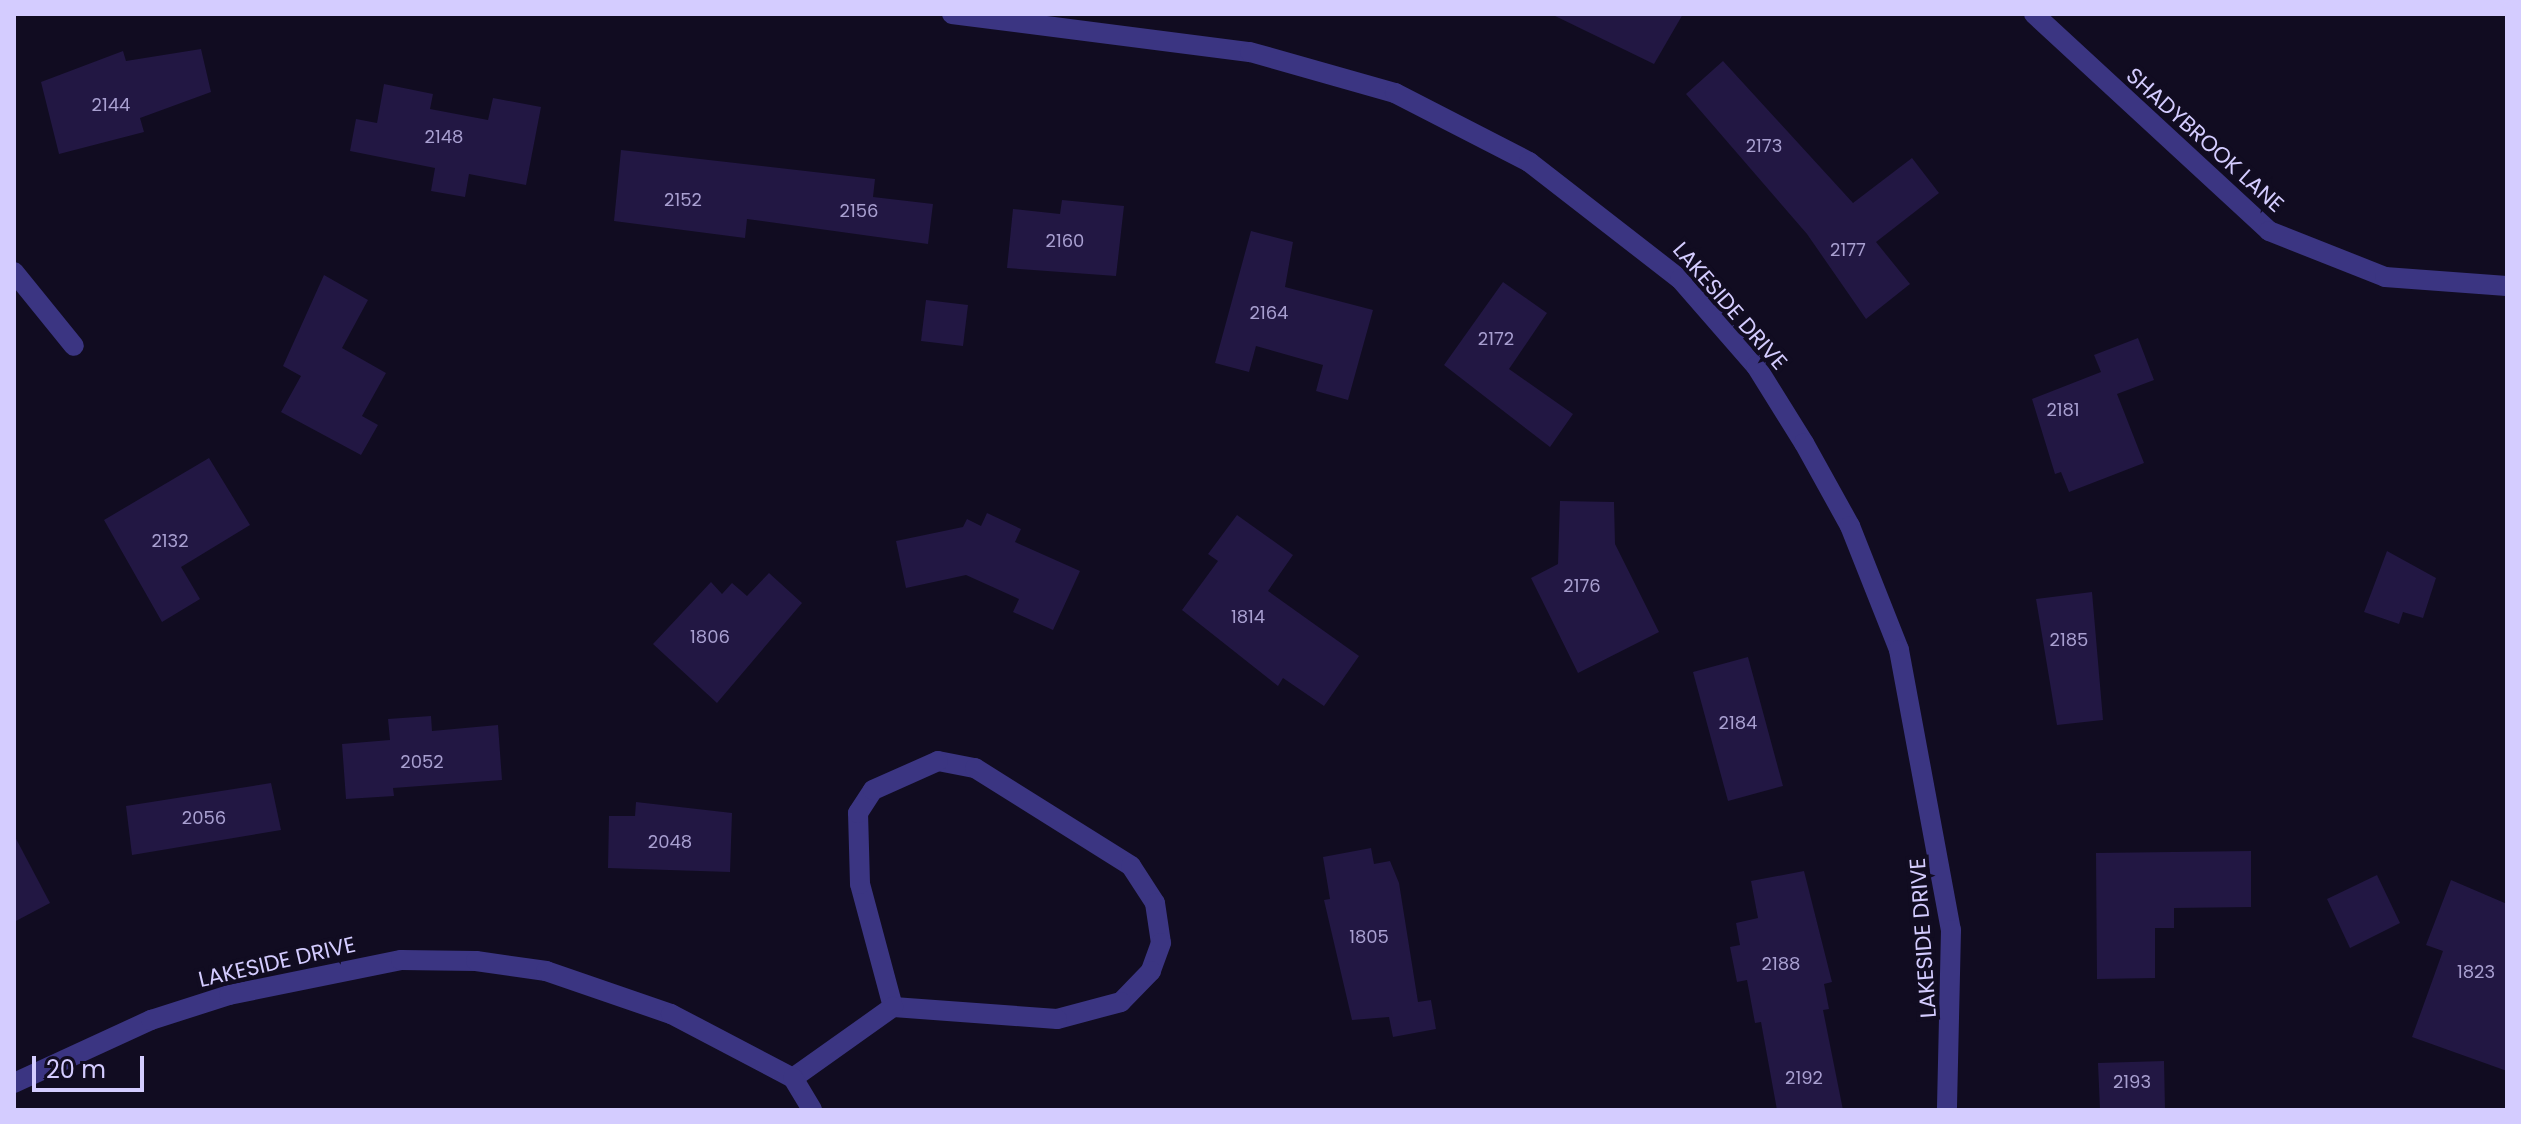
<!DOCTYPE html>
<style>
body{margin:0}
#map{position:relative;width:2521px;height:1124px;overflow:hidden;background:#110c21;font-family:Poppins,sans-serif}
div>[style]{position:absolute}
.building>*{inset:0;background:#221743}
.street>*{height:20px;margin:-10px;padding:0 10px;transform-origin:10px;border-radius:10px;background:#3b3582}
span{translate:-50% -50%;white-space:nowrap;text-align:center;line-height:1.15;-webkit-text-stroke:8px #110c21;paint-order:stroke}
.number-label{font-size:18px;color:#a89fd0}
.number-label span{-webkit-text-stroke-width:0}
.street-label{font-size:22px;color:#d4ccff}
.frame{position:absolute;inset:0;border:16px solid #d4ccff;pointer-events:none}
.scale{position:absolute;left:32px;top:1056px;width:112px;height:36px;box-sizing:border-box;border:4px solid #d4ccff;border-top:0;padding-left:10px;font-size:24px;line-height:28px;white-space:nowrap;color:#d4ccff;-webkit-text-stroke:6px #110c21;paint-order:stroke}
</style>
<div id="map">
<div class="building">
<i style="clip-path:polygon(1551px 14px,1683px 14px,1654px 64px)"></i>
<i style="clip-path:polygon(201px 49px,211px 92px,140px 118px,144px 132px,59px 154px,41px 82px,123px 51px,126px 61px)"></i>
<i style="clip-path:polygon(1723px 61px,1853px 203px,1912px 158px,1939px 193px,1876px 242px,1910px 284px,1866px 319px,1807px 234px,1686px 94px)"></i>
<i style="clip-path:polygon(384px 84px,433px 94px,430px 109px,488px 120px,493px 98px,541px 107px,526px 185px,469px 174px,465px 197px,431px 191px,435px 168px,350px 151px,356px 119px,377px 123px)"></i>
<i style="clip-path:polygon(621px 150px,875px 179px,873px 197px,933px 204px,928px 244px,747px 219px,745px 238px,614px 221px)"></i>
<i style="clip-path:polygon(1062px 200px,1124px 206px,1116px 276px,1007px 268px,1013px 209px,1060px 214px)"></i>
<i style="clip-path:polygon(1251px 231px,1293px 242px,1285px 287px,1373px 310px,1348px 400px,1316px 391px,1323px 365px,1256px 346px,1249px 372px,1215px 363px)"></i>
<i style="clip-path:polygon(324px 275px,368px 300px,342px 348px,386px 373px,362px 416px,378px 425px,361px 455px,281px 412px,301px 376px,283px 366px)"></i>
<i style="clip-path:polygon(1503px 282px,1547px 313px,1509px 369px,1573px 414px,1550px 447px,1444px 365px)"></i>
<i style="clip-path:polygon(926px 300px,968px 305px,963px 346px,921px 341px)"></i>
<i style="clip-path:polygon(2138px 338px,2154px 380px,2117px 394px,2144px 463px,2069px 492px,2061px 472px,2055px 474px,2032px 399px,2101px 372px,2094px 355px)"></i>
<i style="clip-path:polygon(209px 458px,250px 525px,181px 567px,200px 599px,162px 622px,104px 520px)"></i>
<i style="clip-path:polygon(1560px 501px,1614px 502px,1615px 544px,1659px 632px,1578px 673px,1531px 578px,1558px 564px)"></i>
<i style="clip-path:polygon(987px 513px,1021px 529px,1015px 542px,1080px 571px,1053px 630px,1013px 612px,1019px 599px,966px 575px,906px 588px,896px 541px,963px 527px,967px 519px,981px 526px)"></i>
<i style="clip-path:polygon(1237px 515px,1293px 555px,1268px 591px,1359px 656px,1324px 706px,1283px 678px,1278px 686px,1182px 610px,1218px 561px,1208px 554px)"></i>
<i style="clip-path:polygon(2387px 551px,2436px 578px,2423px 618px,2403px 612px,2399px 624px,2364px 612px)"></i>
<i style="clip-path:polygon(769px 573px,802px 603px,717px 703px,653px 644px,711px 582px,722px 594px,732px 583px,747px 596px)"></i>
<i style="clip-path:polygon(2092px 592px,2103px 720px,2057px 725px,2036px 599px)"></i>
<i style="clip-path:polygon(1748px 657px,1783px 786px,1728px 801px,1693px 672px)"></i>
<i style="clip-path:polygon(431px 716px,432px 731px,498px 725px,502px 780px,393px 788px,394px 796px,346px 799px,342px 744px,390px 740px,388px 719px)"></i>
<i style="clip-path:polygon(271px 783px,281px 830px,132px 855px,126px 806px)"></i>
<i style="clip-path:polygon(636px 802px,732px 813px,730px 872px,608px 868px,609px 816px,635px 816px)"></i>
<i style="clip-path:polygon(14px 835px,50px 903px,14px 922px)"></i>
<i style="clip-path:polygon(1371px 848px,1374px 864px,1390px 861px,1399px 883px,1418px 1002px,1431px 1000px,1436px 1029px,1393px 1037px,1389px 1017px,1352px 1020px,1324px 900px,1330px 899px,1323px 857px)"></i>
<i style="clip-path:polygon(2251px 851px,2251px 907px,2174px 908px,2174px 928px,2155px 928px,2155px 978px,2097px 979px,2096px 853px)"></i>
<i style="clip-path:polygon(1804px 871px,1832px 982px,1824px 984px,1829px 1009px,1823px 1010px,1843px 1110px,1777px 1110px,1761px 1022px,1755px 1023px,1747px 980px,1737px 982px,1730px 947px,1740px 945px,1736px 923px,1758px 918px,1751px 881px)"></i>
<i style="clip-path:polygon(2377px 875px,2400px 923px,2350px 948px,2327px 899px)"></i>
<i style="clip-path:polygon(2451px 880px,2507px 904px,2507px 1071px,2412px 1037px,2443px 951px,2426px 945px)"></i>
<i style="clip-path:polygon(2164px 1061px,2165px 1110px,2100px 1110px,2098px 1063px)"></i>
</div>
<div class="street">
<i style="left:952px;top:14px;width:300px;rotate:7.3deg"></i>
<i style="left:1250px;top:52px;width:151px;rotate:15.8deg"></i>
<i style="left:1395px;top:93px;width:151px;rotate:27.2deg"></i>
<i style="left:1529px;top:162px;width:191px;rotate:37.8deg"></i>
<i style="left:1680px;top:279px;width:116px;rotate:48.9deg"></i>
<i style="left:1756px;top:366px;width:91px;rotate:58.1deg"></i>
<i style="left:1804px;top:443px;width:95px;rotate:61deg"></i>
<i style="left:1850px;top:526px;width:133px;rotate:68.4deg"></i>
<i style="left:1899px;top:650px;width:285px;rotate:79.5deg"></i>
<i style="left:1951px;top:930px;width:180px;rotate:91.3deg"></i>
<i style="left:2034px;top:14px;width:320px;rotate:42.7deg"></i>
<i style="left:2269px;top:231px;width:125px;rotate:21.6deg"></i>
<i style="left:2385px;top:277px;width:122px;rotate:4.2deg"></i>
<i style="left:14px;top:272px;width:95px;rotate:51deg"></i>
<i style="left:938px;top:761px;width:38px;rotate:11deg"></i>
<i style="left:975px;top:768px;width:184px;rotate:32.1deg"></i>
<i style="left:1131px;top:866px;width:44px;rotate:57deg"></i>
<i style="left:1155px;top:903px;width:40px;rotate:81.5deg"></i>
<i style="left:1161px;top:943px;width:30px;rotate:110deg"></i>
<i style="left:1151px;top:971px;width:43px;rotate:134.1deg"></i>
<i style="left:1121px;top:1002px;width:66px;rotate:165.1deg"></i>
<i style="left:1057px;top:1019px;width:164px;rotate:-175.8deg"></i>
<i style="left:893px;top:1007px;width:127px;rotate:-105deg"></i>
<i style="left:860px;top:884px;width:71px;rotate:-91.6deg"></i>
<i style="left:858px;top:813px;width:27px;rotate:-57deg"></i>
<i style="left:873px;top:790px;width:71px;rotate:-24deg"></i>
<i style="left:793px;top:1078px;width:123px;rotate:-35.4deg"></i>
<i style="left:14px;top:1083px;width:151px;rotate:-24.7deg"></i>
<i style="left:151px;top:1020px;width:82px;rotate:-17.8deg"></i>
<i style="left:229px;top:995px;width:176px;rotate:-11.5deg"></i>
<i style="left:401px;top:960px;width:75px;rotate:0.8deg"></i>
<i style="left:476px;top:961px;width:71px;rotate:8.1deg"></i>
<i style="left:546px;top:971px;width:132px;rotate:19deg"></i>
<i style="left:671px;top:1014px;width:138px;rotate:27.7deg"></i>
<i style="left:793px;top:1078px;width:37px;rotate:59deg"></i>
</div>
<div class="number-label">
<span style="left:111px;top:105px">2144</span>
<span style="left:444px;top:137px">2148</span>
<span style="left:1764px;top:146px">2173</span>
<span style="left:683px;top:200px">2152</span>
<span style="left:859px;top:211px">2156</span>
<span style="left:1065px;top:241px">2160</span>
<span style="left:1848px;top:250px">2177</span>
<span style="left:1269px;top:313px">2164</span>
<span style="left:1496px;top:339px">2172</span>
<span style="left:2063px;top:410px">2181</span>
<span style="left:170px;top:541px">2132</span>
<span style="left:1582px;top:586px">2176</span>
<span style="left:1248px;top:617px">1814</span>
<span style="left:710px;top:637px">1806</span>
<span style="left:2069px;top:640px">2185</span>
<span style="left:1738px;top:723px">2184</span>
<span style="left:422px;top:762px">2052</span>
<span style="left:204px;top:818px">2056</span>
<span style="left:670px;top:842px">2048</span>
<span style="left:1369px;top:937px">1805</span>
<span style="left:1781px;top:964px">2188</span>
<span style="left:2476px;top:972px">1823</span>
<span style="left:1804px;top:1078px">2192</span>
<span style="left:2132px;top:1082px">2193</span>
</div>
<div class="street-label">
<span style="left:2205px;top:140px;rotate:42deg">SHADYBROOK LANE</span>
<span style="left:1730px;top:306px;rotate:49deg">LAKESIDE DRIVE</span>
<span style="left:1923px;top:938px;rotate:-94deg">LAKESIDE DRIVE</span>
<span style="left:277px;top:962px;rotate:-13deg">LAKESIDE DRIVE</span>
</div>
<div class="frame"></div>
<div class="scale">20 m</div>
</div>
